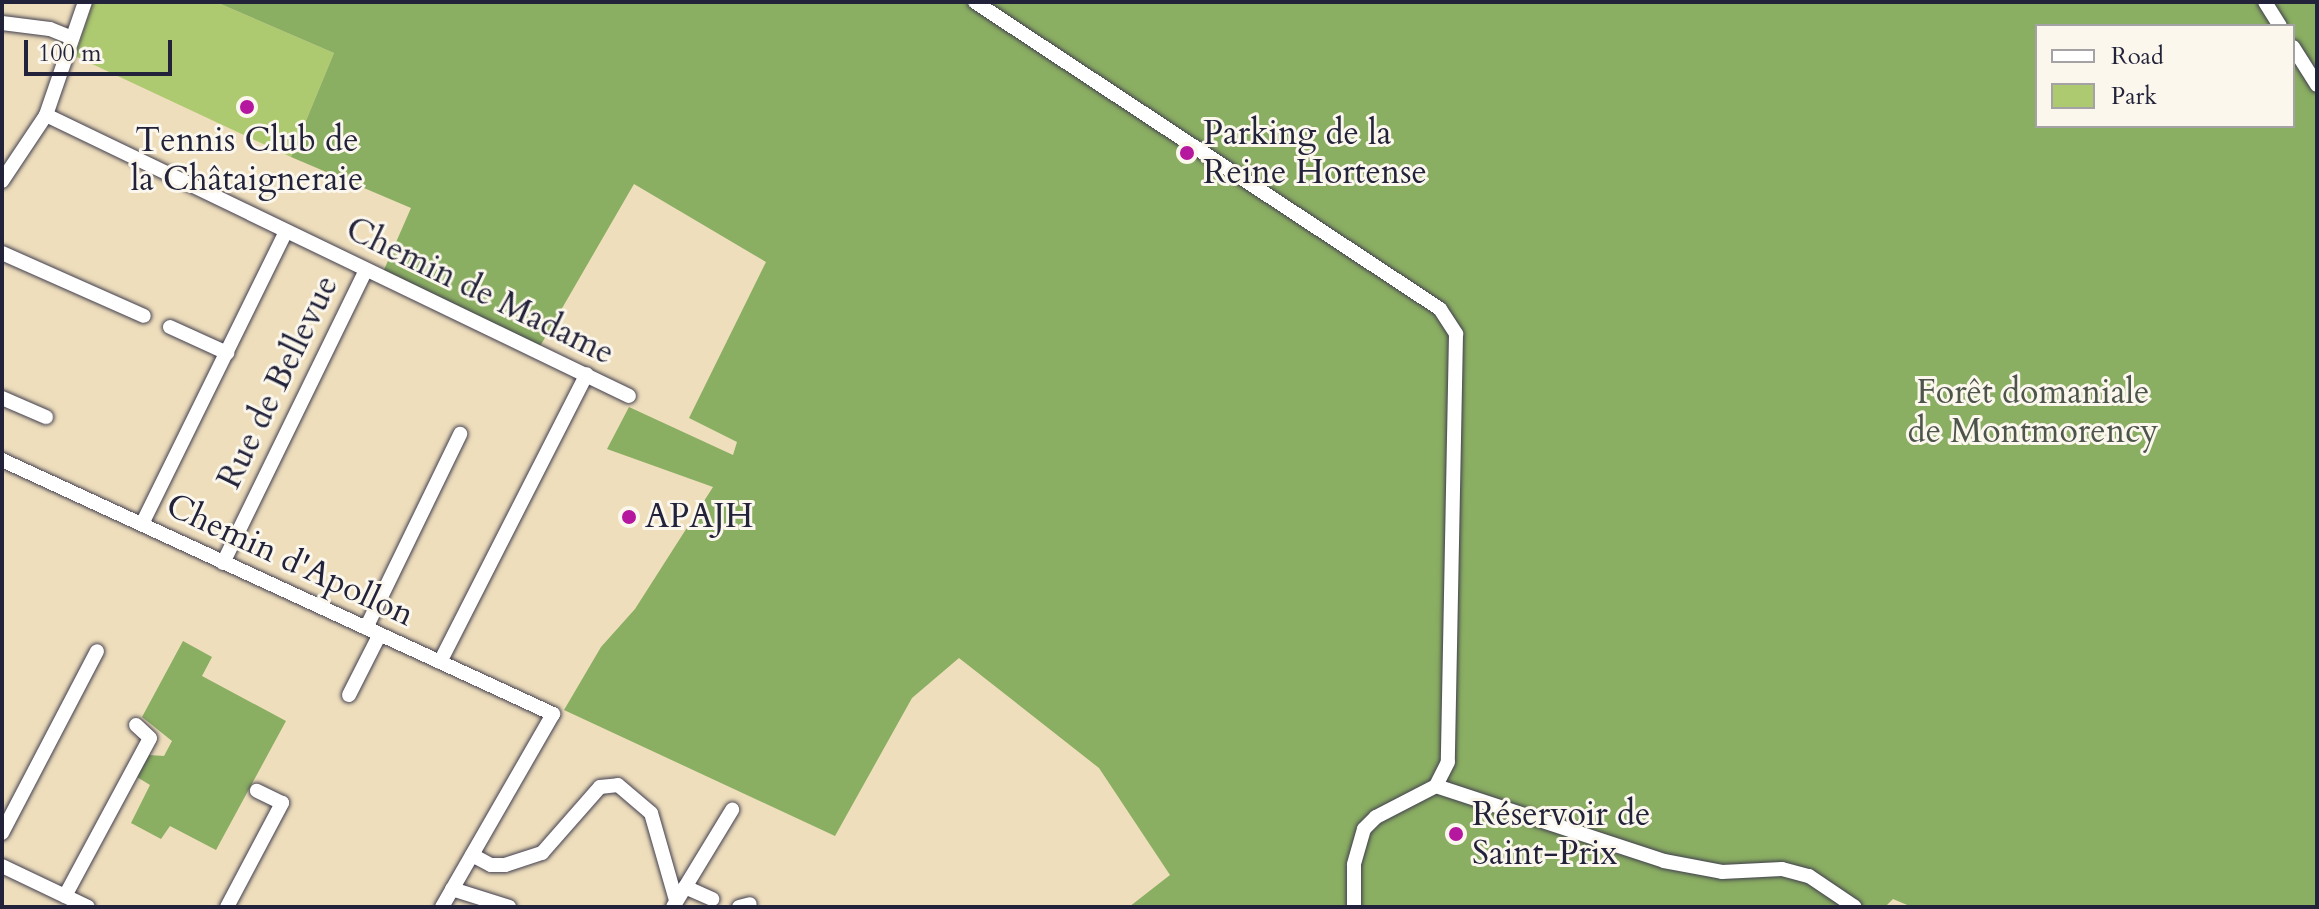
<!DOCTYPE html>
<meta charset="utf-8">
<style>
body{margin:0}
#map{position:relative;width:2319px;height:909px;overflow:hidden;background:#eedebc;font-family:Cardo,serif}
div>[style]{position:absolute}
.green>*{inset:0;background:#adca70}
.forest>*{inset:0;background:#8aae62}
.roads{filter:drop-shadow(0 0 2px #413e4e) drop-shadow(0 0 2px #413e4e)}
.minor>*{height:14px;margin:-7px;padding:0 7px;transform-origin:7px;border-radius:7px;background:#fff}
.dots>*{width:22px;height:22px;translate:-50% -50%;box-sizing:border-box;border:4px solid #fbf7ec;border-radius:50%}
span{translate:-50% -50%;white-space:nowrap;text-align:center;line-height:1.15;-webkit-text-stroke:6px #fbf7ec;paint-order:stroke}
.poi-label{font-size:34px;color:#22223b}
.left{translate:0 -50%;text-align:left}
.street-label{font-size:34px;color:#22223b}
.park-label{font-size:34px;color:#4c544b}
.frame{position:absolute;inset:0;border:4px solid #22223b;pointer-events:none}
.legend{position:absolute;left:2035px;top:24px;width:260px;height:104px;box-sizing:border-box;background:#fbf7ec;border:2px solid #a4a2a5;margin:0;padding:10px 14px;list-style:none;font-size:24px;color:#22223b}
.legend li{display:flex;align-items:center;gap:16px;height:40px}
.legend b{width:40px;border:2px solid #a4a2a5}
.scale{position:absolute;left:24px;top:40px;width:148px;height:36px;box-sizing:border-box;border:4px solid #22223b;border-top:0;padding-left:10px;font-size:24px;line-height:28px;white-space:nowrap;color:#22223b;-webkit-text-stroke:6px #fbf7ec;paint-order:stroke}
</style>
<div id="map">
<div class="green">
<i style="clip-path:polygon(93px 2px,216px 2px,334px 53px,291px 157px,75px 56px)"></i>
</div>
<div class="forest">
<i style="clip-path:polygon(evenodd,216px 2px,2317px 2px,2317px 907px,1912px 907px,1893px 899px,1885px 907px,1129px 907px,1170px 875px,1099px 768px,959px 658px,912px 698px,835px 836px,564px 710px,601px 647px,635px 609px,713px 487px,607px 449px,629px 407px,733px 455px,737px 442px,689px 418px,766px 262px,634px 184px,539px 348px,383px 272px,411px 208px,291px 157px,334px 53px,216px 2px,2037px 26px,2293px 26px,2293px 126px,2037px 126px,2037px 26px)"></i>
<i style="clip-path:polygon(183px 641px,212px 657px,202px 676px,286px 721px,216px 850px,170px 826px,161px 839px,131px 823px,150px 785px,137px 777px,149px 755px,164px 756px,172px 741px,142px 717px)"></i>
</div>
<div class="roads">
<div class="minor">
<i style="left:975px;top:2px;width:557px;rotate:33.43deg"></i>
<i style="left:1440px;top:309px;width:30px;rotate:57deg"></i>
<i style="left:1456px;top:334px;width:428px;rotate:91.1deg"></i>
<i style="left:1448px;top:762px;width:27px;rotate:117deg"></i>
<i style="left:1436px;top:786px;width:68px;rotate:152.7deg"></i>
<i style="left:1376px;top:817px;width:17px;rotate:135deg"></i>
<i style="left:1364px;top:829px;width:37px;rotate:106deg"></i>
<i style="left:1354px;top:865px;width:42px;rotate:90deg"></i>
<i style="left:2265px;top:2px;width:28px;rotate:58deg"></i>
<i style="left:2px;top:23px;width:48px;rotate:7.1deg"></i>
<i style="left:50px;top:29px;width:24px;rotate:22deg"></i>
<i style="left:2293px;top:47px;width:45px;rotate:57.7deg"></i>
<i style="left:46px;top:115px;width:647px;rotate:25.73deg"></i>
<i style="left:2px;top:181px;width:79px;rotate:-56.3deg"></i>
<i style="left:46px;top:115px;width:120px;rotate:-71deg"></i>
<i style="left:2px;top:253px;width:155px;rotate:23.9deg"></i>
<i style="left:170px;top:327px;width:63px;rotate:24.5deg"></i>
<i style="left:2px;top:398px;width:48px;rotate:23.4deg"></i>
<i style="left:2px;top:460px;width:607px;rotate:24.75deg"></i>
<i style="left:553px;top:714px;width:223px;rotate:119.9deg"></i>
<i style="left:142px;top:524px;width:326px;rotate:-63.8deg"></i>
<i style="left:223px;top:563px;width:326px;rotate:-64deg"></i>
<i style="left:366px;top:628px;width:216px;rotate:-64.1deg"></i>
<i style="left:440px;top:662px;width:323px;rotate:-63deg"></i>
<i style="left:349px;top:695px;width:68px;rotate:-63.1deg"></i>
<i style="left:1436px;top:786px;width:240px;rotate:18.2deg"></i>
<i style="left:1664px;top:861px;width:59px;rotate:10.7deg"></i>
<i style="left:1722px;top:872px;width:60px;rotate:-2.9deg"></i>
<i style="left:1782px;top:869px;width:28px;rotate:15deg"></i>
<i style="left:1809px;top:876px;width:55px;rotate:34deg"></i>
<i style="left:2px;top:833px;width:205px;rotate:-62.4deg"></i>
<i style="left:472px;top:855px;width:21px;rotate:28deg"></i>
<i style="left:491px;top:865px;width:14px"></i>
<i style="left:505px;top:865px;width:39px;rotate:-18deg"></i>
<i style="left:542px;top:853px;width:88px;rotate:-48.7deg"></i>
<i style="left:600px;top:787px;width:18px;rotate:-6deg"></i>
<i style="left:618px;top:785px;width:43px;rotate:40.3deg"></i>
<i style="left:651px;top:813px;width:91px;rotate:74deg"></i>
<i style="left:2px;top:866px;width:95px;rotate:25.5deg"></i>
<i style="left:685px;top:887px;width:30px;rotate:24deg"></i>
<i style="left:452px;top:889px;width:60px;rotate:17.5deg"></i>
<i style="left:65px;top:896px;width:179px;rotate:-61.7deg"></i>
<i style="left:150px;top:738px;width:19px;rotate:-137deg"></i>
<i style="left:227px;top:907px;width:118px;rotate:-62.1deg"></i>
<i style="left:282px;top:803px;width:28px;rotate:-154deg"></i>
<i style="left:673px;top:907px;width:114px;rotate:-58.7deg"></i>
<i style="left:739px;top:907px;width:11px;rotate:-15deg"></i>
</div>
</div>
<div class="dots">
<i style="left:247px;top:107px;background:#b5179e"></i>
<i style="left:1187px;top:153px;background:#b5179e"></i>
<i style="left:629px;top:517px;background:#b5179e"></i>
<i style="left:1456px;top:834px;background:#b5179e"></i>
</div>
<div class="poi-label">
<span class="left" style="left:1203px;top:153px">Parking de la<br>Reine Hortense</span>
<span style="left:247px;top:160px">Tennis Club de<br>la Châtaigneraie</span>
<span class="left" style="left:645px;top:517px">APAJH</span>
<span class="left" style="left:1472px;top:834px">Réservoir de<br>Saint-Prix</span>
</div>
<div class="street-label">
<span style="left:480px;top:291px;rotate:26deg">Chemin de Madame</span>
<span style="left:278px;top:382px;rotate:-64deg">Rue de Bellevue</span>
<span style="left:290px;top:560px;rotate:25deg">Chemin d'Apollon</span>
</div>
<div class="park-label">
<span style="left:2033px;top:412px">Forêt domaniale<br>de Montmorency</span>
</div>
<div class="frame"></div>
<ul class="legend">
<li><b style="height:10px;background:#fff"></b>Road</li>
<li><b style="height:22px;background:#adca70"></b>Park</li>
</ul>
<div class="scale">100 m</div>
</div>
